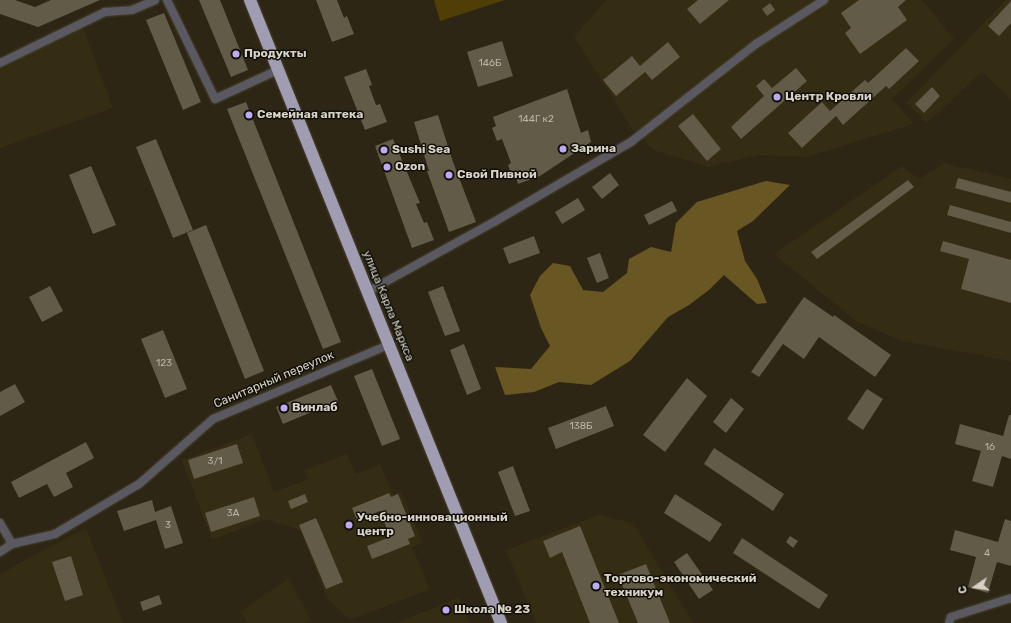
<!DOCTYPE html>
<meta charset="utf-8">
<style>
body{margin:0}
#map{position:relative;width:1011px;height:623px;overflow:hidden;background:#2d2614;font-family:Rubik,sans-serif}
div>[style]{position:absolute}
.built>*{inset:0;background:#342c13}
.green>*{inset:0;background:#4f3e06}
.forest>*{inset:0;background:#685722}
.building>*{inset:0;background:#625b47}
.roads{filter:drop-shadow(0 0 1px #484231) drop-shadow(0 0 1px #484231)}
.street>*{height:8px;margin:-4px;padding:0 4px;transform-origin:4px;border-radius:4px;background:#5a5861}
.highway>*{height:12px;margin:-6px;padding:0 6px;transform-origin:6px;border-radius:6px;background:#a09cb2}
.dots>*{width:11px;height:11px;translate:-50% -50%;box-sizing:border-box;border:2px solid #120f08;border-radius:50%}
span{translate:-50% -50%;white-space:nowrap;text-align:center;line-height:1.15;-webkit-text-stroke:3px #120f08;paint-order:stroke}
.number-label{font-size:10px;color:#b9b4a7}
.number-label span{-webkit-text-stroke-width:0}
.poi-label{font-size:12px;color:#d6d2c7;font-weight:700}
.left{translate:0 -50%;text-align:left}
.street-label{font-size:12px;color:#d6d2c7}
.north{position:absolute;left:955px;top:567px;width:40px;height:40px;-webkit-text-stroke:3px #120f08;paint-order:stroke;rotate:257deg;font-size:11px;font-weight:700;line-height:16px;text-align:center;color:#d6d2c7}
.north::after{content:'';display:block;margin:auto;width:14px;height:18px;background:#d6d2c7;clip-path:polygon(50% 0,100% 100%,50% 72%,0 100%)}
</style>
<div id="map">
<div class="built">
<i style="clip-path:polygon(606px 0,922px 0,954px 39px,892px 99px,914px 124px,806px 157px,759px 155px,708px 167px,654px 150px,635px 133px,574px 37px)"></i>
<i style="clip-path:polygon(1006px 0,1011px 0,1011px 99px,982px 72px,927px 123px,906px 103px)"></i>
<i style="clip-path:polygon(83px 27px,113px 108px,0 148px,0 67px)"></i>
<i style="clip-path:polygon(944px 163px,1011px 179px,1011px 361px,902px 341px,856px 321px,774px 254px,902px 166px,919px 179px)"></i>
<i style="clip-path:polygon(252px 434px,274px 492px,308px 479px,305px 470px,347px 454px,356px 474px,380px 464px,393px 494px,401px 492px,423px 543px,412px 547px,430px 589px,350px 620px,327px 598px,300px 530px,266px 519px,212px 540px,182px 460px)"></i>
<i style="clip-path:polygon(599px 515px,633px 523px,693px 623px,536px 623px,506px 550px)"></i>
<i style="clip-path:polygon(86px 528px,123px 623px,0 623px,0 575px,24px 560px)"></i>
<i style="clip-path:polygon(289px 578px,311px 621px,303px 623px,248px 623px,240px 612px)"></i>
<i style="clip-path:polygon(459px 597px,470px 623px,397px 623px)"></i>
</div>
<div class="green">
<i style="clip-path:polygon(434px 0,505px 0,440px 21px)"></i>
</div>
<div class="forest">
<i style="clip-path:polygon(766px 181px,790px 185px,753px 221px,737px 231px,745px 261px,757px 279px,767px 303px,757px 304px,724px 275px,709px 290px,689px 305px,668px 317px,630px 361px,591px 385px,559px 382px,534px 392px,505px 395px,495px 367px,531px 369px,550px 346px,541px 328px,530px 295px,540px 276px,553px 263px,570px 266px,583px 290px,603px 292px,627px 273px,629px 259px,651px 247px,671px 252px,676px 223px,697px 202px)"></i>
</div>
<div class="building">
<i style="clip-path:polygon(0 0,15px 0,35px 7px,51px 0,100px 0,38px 27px,0 14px)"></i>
<i style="clip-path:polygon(199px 0,220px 0,248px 70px,231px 77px)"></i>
<i style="clip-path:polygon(316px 0,337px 0,344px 18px,347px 16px,354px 34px,332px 42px)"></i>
<i style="clip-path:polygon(698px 0,729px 0,700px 24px,687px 9px)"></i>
<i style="clip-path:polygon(859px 0,906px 0,898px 7px,907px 20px,860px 54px,845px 33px,851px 28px,841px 13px)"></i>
<i style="clip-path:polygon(1011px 1px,1011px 23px,999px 36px,988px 26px)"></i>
<i style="clip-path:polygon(770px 3px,775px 10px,767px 16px,762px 9px)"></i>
<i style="clip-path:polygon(164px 13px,201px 102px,183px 110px,146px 20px)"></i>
<i style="clip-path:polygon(502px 41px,513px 76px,478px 87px,467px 52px)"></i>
<i style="clip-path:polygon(668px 42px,680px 57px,652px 80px,645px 72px,616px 96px,603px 80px,632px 56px,640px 66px)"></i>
<i style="clip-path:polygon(906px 48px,919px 61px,889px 89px,886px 86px,843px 125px,836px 116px,802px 148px,788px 133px,822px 102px,830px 111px,865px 80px,868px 83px)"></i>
<i style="clip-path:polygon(796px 68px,807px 81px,741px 139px,731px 127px,764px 96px,756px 86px,764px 79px,772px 88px)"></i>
<i style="clip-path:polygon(366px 69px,372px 85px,369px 86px,376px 105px,380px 104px,387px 122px,365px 130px,344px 77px)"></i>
<i style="clip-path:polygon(932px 87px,940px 96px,924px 113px,915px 104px)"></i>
<i style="clip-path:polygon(567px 89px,581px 133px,588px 130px,591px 142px,540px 176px,518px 184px,516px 177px,512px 177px,508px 165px,511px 163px,502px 139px,497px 141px,492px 128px,496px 126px,493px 117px)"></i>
<i style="clip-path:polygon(246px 102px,341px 342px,323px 349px,227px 109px)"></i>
<i style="clip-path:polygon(693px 114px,721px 149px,707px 161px,678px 126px)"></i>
<i style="clip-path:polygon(438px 115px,453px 162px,476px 222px,449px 232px,427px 171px,429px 171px,414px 122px)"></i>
<i style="clip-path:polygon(156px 139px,193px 230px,173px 238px,136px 147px)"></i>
<i style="clip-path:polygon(393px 139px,420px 203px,416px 204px,424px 223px,427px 222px,434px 240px,412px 248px,375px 146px)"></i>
<i style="clip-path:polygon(91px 166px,116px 225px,93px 234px,69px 175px)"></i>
<i style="clip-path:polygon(610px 173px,619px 185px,602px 199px,592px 187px)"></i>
<i style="clip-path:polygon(958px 178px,1011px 192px,1011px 203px,955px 188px)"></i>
<i style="clip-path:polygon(908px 180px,914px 187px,817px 259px,811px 252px)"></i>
<i style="clip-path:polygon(578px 198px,585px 210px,562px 224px,555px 212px)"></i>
<i style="clip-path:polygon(672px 201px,677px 211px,649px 225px,644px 215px)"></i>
<i style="clip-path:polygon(950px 205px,1011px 222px,1011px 233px,947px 215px)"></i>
<i style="clip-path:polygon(206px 225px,264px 371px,245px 379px,187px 233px)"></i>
<i style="clip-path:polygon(534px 236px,540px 253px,509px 264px,503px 248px)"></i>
<i style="clip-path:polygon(943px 241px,1011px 260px,1011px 303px,961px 289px,969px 259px,940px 251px)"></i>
<i style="clip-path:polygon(600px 253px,609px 278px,597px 283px,587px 258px)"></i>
<i style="clip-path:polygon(50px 286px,63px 311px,42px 322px,29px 297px)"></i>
<i style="clip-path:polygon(443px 286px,460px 331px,445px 336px,428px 292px)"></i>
<i style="clip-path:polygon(804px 297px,833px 317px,834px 315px,891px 355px,875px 377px,819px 337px,804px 359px,783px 344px,759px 377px,751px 372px)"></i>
<i style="clip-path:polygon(163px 330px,187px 389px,165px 398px,141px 339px)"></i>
<i style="clip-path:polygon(464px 344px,481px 389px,467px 395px,450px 350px)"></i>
<i style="clip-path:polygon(372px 369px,400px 439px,382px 446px,354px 376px)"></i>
<i style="clip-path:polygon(687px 378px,707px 396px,665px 452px,643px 435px)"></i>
<i style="clip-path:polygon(15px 384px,25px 402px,0 416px,0 392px)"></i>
<i style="clip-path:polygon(331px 385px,338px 401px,283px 424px,276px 407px)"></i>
<i style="clip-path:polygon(867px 389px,883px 399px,863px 430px,847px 419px)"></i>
<i style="clip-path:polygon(731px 398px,744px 409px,726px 433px,713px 422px)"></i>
<i style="clip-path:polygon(606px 406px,614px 426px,556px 449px,548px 428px)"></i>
<i style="clip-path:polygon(1009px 415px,1011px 415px,1011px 459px,1002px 456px,993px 487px,972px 481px,981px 451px,955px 444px,960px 424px,1003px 436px)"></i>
<i style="clip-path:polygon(86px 442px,94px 458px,66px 473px,73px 487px,54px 497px,47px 484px,19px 498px,11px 482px)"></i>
<i style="clip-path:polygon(237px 444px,243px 463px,194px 479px,188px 460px)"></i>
<i style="clip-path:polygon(714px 448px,784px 494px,773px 511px,704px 464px)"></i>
<i style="clip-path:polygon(513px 466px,530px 511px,515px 516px,498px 472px)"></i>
<i style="clip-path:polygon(389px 493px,391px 497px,398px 494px,415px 536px,408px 539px,410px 544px,372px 559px,367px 546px,390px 537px,380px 511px,357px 520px,352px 508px)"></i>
<i style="clip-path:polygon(305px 494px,308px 502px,291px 509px,288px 501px)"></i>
<i style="clip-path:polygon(675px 494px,722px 524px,710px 542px,664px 513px)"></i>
<i style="clip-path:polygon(254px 497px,260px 516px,211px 532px,205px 513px)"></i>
<i style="clip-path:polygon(152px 500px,155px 512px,171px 506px,183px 543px,165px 549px,156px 520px,124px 531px,117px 511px)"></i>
<i style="clip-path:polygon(316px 518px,343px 582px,326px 589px,299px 525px)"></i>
<i style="clip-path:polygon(1005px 519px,1011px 521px,1011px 566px,997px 562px,988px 593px,968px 587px,976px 557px,950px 550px,955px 530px,998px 542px)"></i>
<i style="clip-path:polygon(580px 526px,619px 623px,590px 623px,562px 552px,550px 558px,543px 541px)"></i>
<i style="clip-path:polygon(790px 536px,798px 541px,793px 548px,786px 542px)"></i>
<i style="clip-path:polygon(742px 538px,828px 595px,819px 609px,733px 553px)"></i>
<i style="clip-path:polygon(687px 553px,713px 590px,699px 599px,674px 562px)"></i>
<i style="clip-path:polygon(71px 556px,83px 595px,65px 601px,52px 562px)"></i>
<i style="clip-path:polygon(646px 564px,670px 623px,638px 623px,618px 575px)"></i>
<i style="clip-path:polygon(159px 595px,162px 604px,143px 611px,140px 602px)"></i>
</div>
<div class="roads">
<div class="street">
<i style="left:167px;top:0;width:110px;rotate:64.1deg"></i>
<i style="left:215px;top:99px;width:69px;rotate:-24.7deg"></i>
<i style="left:0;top:63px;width:117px;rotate:-25.9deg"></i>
<i style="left:105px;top:12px;width:27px;rotate:-4deg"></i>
<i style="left:132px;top:10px;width:25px;rotate:-23deg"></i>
<i style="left:367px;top:292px;width:145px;rotate:-28.9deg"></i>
<i style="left:494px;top:222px;width:159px;rotate:-30.3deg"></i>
<i style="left:631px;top:142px;width:159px;rotate:-38.1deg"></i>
<i style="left:756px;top:44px;width:81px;rotate:-32.9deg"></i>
<i style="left:0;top:523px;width:24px;rotate:60deg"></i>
<i style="left:0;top:552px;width:14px;rotate:-34deg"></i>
<i style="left:12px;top:544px;width:44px;rotate:-13.1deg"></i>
<i style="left:55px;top:534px;width:98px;rotate:-30.8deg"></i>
<i style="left:139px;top:484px;width:98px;rotate:-41.3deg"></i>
<i style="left:213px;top:419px;width:190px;rotate:-22.9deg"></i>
<i style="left:949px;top:623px;width:6px;rotate:-72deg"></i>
<i style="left:951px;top:617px;width:63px;rotate:-17.6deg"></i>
</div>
<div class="highway">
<i style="left:250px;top:0;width:672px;rotate:68.06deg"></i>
</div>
</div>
<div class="dots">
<i style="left:236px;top:54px;background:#bcaaf6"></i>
<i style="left:777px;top:97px;background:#bcaaf6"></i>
<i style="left:249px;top:115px;background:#bcaaf6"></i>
<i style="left:563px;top:149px;background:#bcaaf6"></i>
<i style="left:384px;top:150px;background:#bcaaf6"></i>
<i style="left:387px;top:167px;background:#bcaaf6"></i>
<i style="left:449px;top:175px;background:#bcaaf6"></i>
<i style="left:284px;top:408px;background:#bcaaf6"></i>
<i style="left:349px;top:525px;background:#bcaaf6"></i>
<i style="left:596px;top:586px;background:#bcaaf6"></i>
<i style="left:446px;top:610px;background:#bcaaf6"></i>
</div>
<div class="number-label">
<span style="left:490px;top:64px">146Б</span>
<span style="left:536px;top:120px">144Г к2</span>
<span style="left:164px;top:364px">123</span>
<span style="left:581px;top:427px">138Б</span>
<span style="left:990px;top:448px">16</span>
<span style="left:215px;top:462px">3/1</span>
<span style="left:233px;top:514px">3А</span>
<span style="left:168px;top:526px">3</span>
<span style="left:987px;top:554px">4</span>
</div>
<div class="poi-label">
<span class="left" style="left:244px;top:54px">Продукты</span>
<span class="left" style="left:785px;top:97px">Центр Кровли</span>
<span class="left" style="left:257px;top:115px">Семейная аптека</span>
<span class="left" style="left:571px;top:149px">Зарина</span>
<span class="left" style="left:392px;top:150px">Sushi Sea</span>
<span class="left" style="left:395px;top:167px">Ozon</span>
<span class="left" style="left:457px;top:175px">Свой Пивной</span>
<span class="left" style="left:292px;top:408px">Винлаб</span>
<span class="left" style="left:357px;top:525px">Учебно-инновационный<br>центр</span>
<span class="left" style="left:604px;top:586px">Торгово-экономический<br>техникум</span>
<span class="left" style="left:454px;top:610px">Школа № 23</span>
</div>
<div class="street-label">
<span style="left:388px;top:306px;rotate:68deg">улица Карла Маркса</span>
<span style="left:274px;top:380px;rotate:-23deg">Санитарный переулок</span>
</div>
<div class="north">С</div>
</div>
